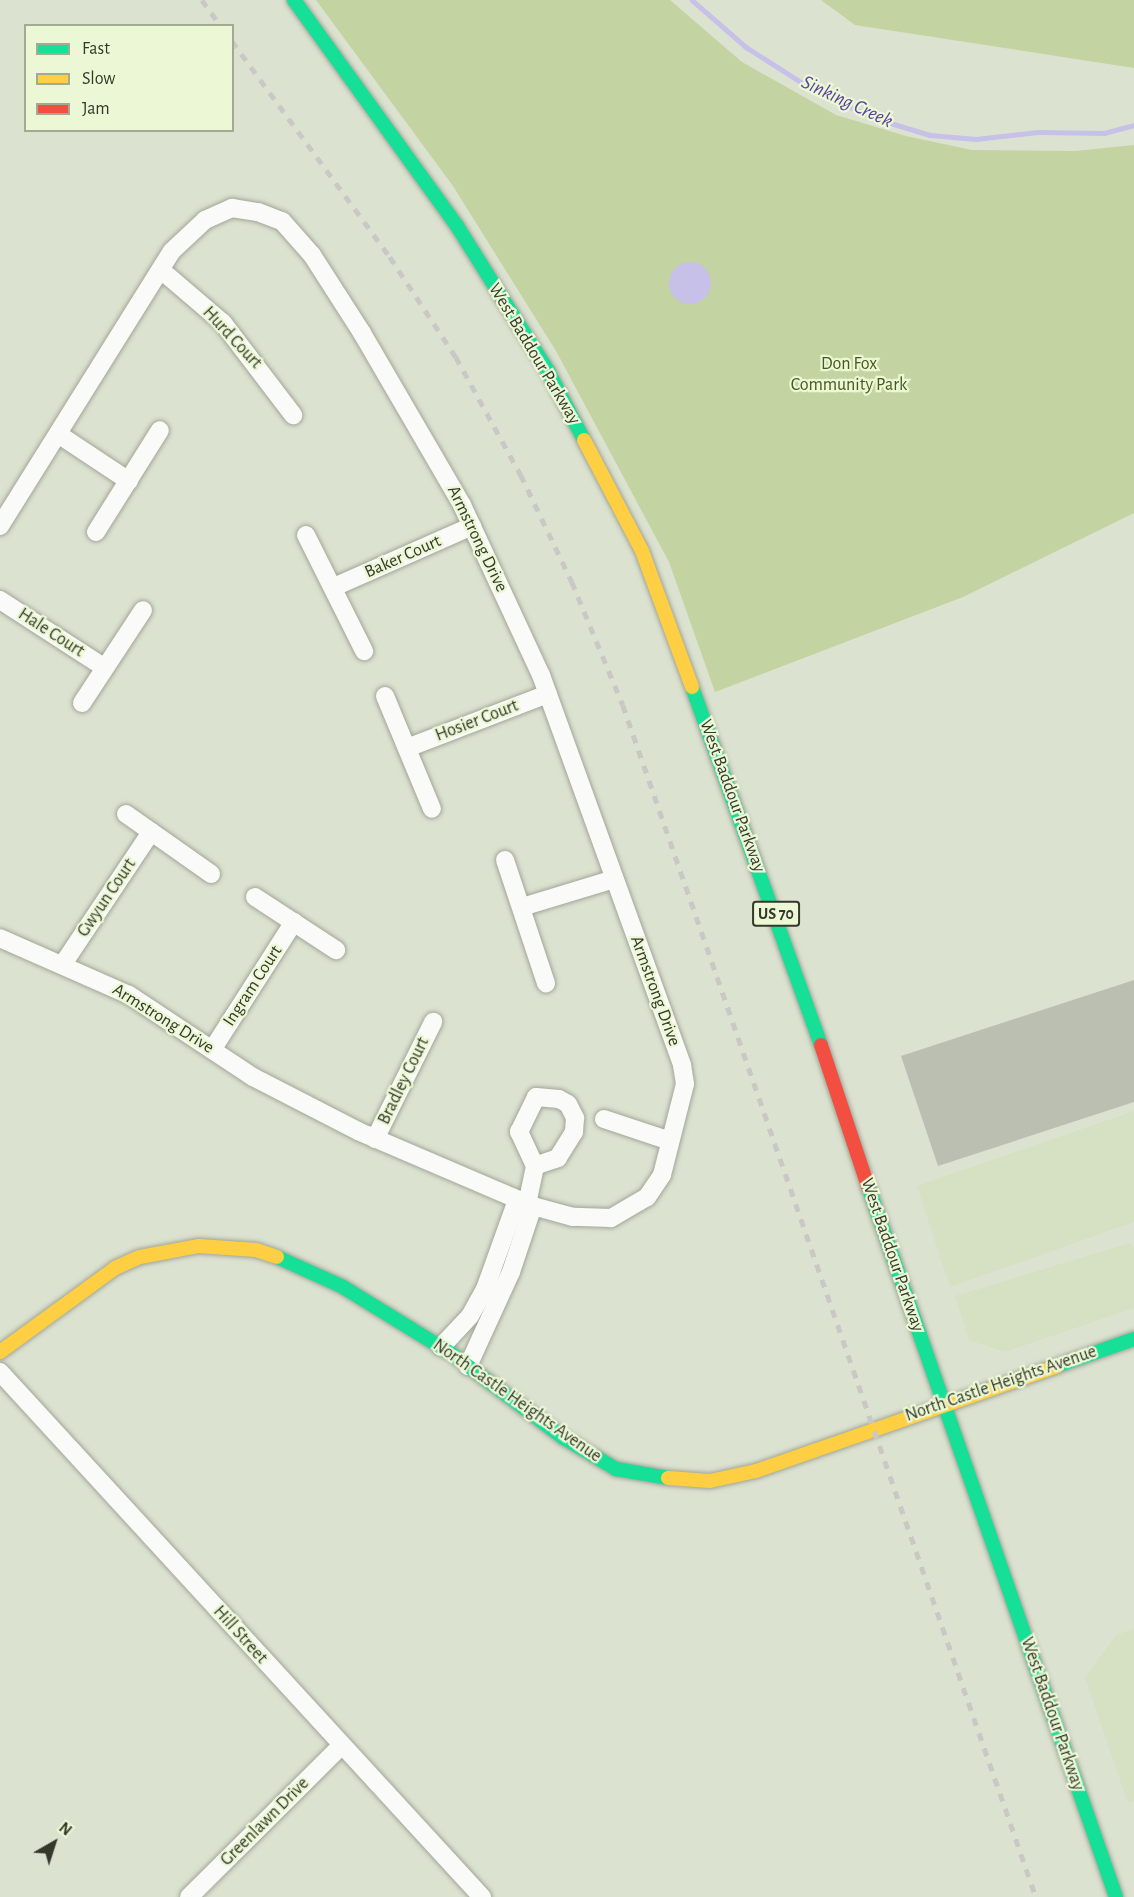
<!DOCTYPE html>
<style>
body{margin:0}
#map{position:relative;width:1134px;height:1897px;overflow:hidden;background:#dce2d0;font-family:"Alegreya Sans",sans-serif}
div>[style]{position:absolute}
.built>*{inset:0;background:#d6e0c2}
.green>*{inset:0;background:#c3d3a1}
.water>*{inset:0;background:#c7c0e8}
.round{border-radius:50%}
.stream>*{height:4.5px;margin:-2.25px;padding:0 2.25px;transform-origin:2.25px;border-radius:2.25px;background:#c7c0e8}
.building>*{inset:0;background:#babfb1}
.roads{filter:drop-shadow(0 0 2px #a1a697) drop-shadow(0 0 2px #a1a697)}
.street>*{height:18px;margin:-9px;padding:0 9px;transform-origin:9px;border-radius:9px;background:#fafbf8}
.fast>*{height:14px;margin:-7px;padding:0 7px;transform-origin:7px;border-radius:7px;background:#16e098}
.slow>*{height:14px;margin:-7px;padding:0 7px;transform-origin:7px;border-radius:7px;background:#ffcf43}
.jam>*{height:14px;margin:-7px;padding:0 7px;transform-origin:7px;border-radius:7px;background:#f24e42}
.rail>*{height:4.5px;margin-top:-2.25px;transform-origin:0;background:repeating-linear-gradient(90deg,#c8c9c5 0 8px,transparent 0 16px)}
span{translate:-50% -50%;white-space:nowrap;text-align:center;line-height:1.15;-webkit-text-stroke:4.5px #ebf7d5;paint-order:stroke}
.shield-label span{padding:2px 4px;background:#ebf7d5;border:2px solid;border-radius:4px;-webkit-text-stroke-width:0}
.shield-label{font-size:16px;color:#34392b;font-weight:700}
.street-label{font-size:18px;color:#34392b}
.park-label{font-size:18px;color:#47581c}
.water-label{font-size:20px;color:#5a409d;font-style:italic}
.legend{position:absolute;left:24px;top:24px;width:210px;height:108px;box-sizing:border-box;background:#ebf7d5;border:2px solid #a2ab91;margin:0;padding:8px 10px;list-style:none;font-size:18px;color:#34392b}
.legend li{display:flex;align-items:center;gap:12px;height:30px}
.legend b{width:30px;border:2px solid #a2ab91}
.north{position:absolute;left:24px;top:1813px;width:60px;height:60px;-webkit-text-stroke:4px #ebf7d5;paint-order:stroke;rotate:39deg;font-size:16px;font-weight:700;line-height:24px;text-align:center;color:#34392b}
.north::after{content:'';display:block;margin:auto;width:21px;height:27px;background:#34392b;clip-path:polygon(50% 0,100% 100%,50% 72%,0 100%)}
</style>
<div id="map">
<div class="built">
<i style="clip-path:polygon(1134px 1111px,1134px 1222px,950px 1287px,917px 1186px)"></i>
<i style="clip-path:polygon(1130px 1243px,1134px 1248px,1134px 1308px,1005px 1352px,969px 1340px,955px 1296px)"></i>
<i style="clip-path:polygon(1134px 1629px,1134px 1801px,1128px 1803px,1085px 1678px,1116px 1635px)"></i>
</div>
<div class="green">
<i style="clip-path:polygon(316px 0,670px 0,742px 62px,836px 115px,906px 136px,972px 150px,1076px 151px,1134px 145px,1134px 513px,963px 597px,715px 692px,669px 562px,556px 351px,453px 186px)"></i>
<i style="clip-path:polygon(821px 0,1134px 0,1134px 68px,855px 25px)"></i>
</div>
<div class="water">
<i class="round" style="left:669px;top:262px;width:42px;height:42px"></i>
</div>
<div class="stream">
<i style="left:692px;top:0;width:72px;rotate:41deg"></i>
<i style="left:746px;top:47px;width:69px;rotate:32.5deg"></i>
<i style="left:804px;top:84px;width:75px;rotate:26.2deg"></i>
<i style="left:871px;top:117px;width:62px;rotate:17deg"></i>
<i style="left:930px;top:135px;width:46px;rotate:5deg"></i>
<i style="left:976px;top:139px;width:62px;rotate:-6.4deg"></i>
<i style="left:1038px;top:132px;width:66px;rotate:0.9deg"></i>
<i style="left:1104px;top:133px;width:31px;rotate:-15deg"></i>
</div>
<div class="building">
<i style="clip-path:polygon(1134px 980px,1134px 1102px,938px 1166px,901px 1056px)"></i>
</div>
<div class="roads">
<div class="street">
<i style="left:161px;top:270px;width:82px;rotate:40.5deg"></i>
<i style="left:223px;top:323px;width:116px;rotate:52.7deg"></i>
<i style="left:58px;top:434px;width:85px;rotate:33.5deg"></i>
<i style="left:0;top:526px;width:324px;rotate:-58deg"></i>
<i style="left:172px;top:251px;width:45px;rotate:-43.2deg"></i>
<i style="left:205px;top:220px;width:30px;rotate:-24deg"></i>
<i style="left:232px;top:208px;width:26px;rotate:9deg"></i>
<i style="left:258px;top:212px;width:26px;rotate:21deg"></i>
<i style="left:282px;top:221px;width:45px;rotate:48.6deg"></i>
<i style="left:312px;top:255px;width:93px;rotate:57.3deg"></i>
<i style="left:362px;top:333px;width:199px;rotate:59.8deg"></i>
<i style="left:462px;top:505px;width:187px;rotate:65.1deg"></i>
<i style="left:541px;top:675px;width:415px;rotate:70.1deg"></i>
<i style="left:682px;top:1065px;width:19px;rotate:81deg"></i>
<i style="left:685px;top:1084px;width:94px;rotate:104.2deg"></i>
<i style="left:662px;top:1175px;width:27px;rotate:124deg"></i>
<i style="left:647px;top:1197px;width:42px;rotate:149.7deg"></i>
<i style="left:611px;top:1218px;width:38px;rotate:-178deg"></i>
<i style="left:573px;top:1217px;width:41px;rotate:-164.6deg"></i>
<i style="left:533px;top:1206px;width:190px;rotate:-156.8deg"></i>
<i style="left:358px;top:1131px;width:118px;rotate:-152.8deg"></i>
<i style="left:253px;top:1077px;width:149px;rotate:-146.5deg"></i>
<i style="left:129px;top:995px;width:141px;rotate:-156.2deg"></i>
<i style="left:96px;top:532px;width:120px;rotate:-57.9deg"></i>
<i style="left:306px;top:535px;width:130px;rotate:63.4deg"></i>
<i style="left:334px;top:587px;width:151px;rotate:-23.8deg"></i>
<i style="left:0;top:600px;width:121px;rotate:32.9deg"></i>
<i style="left:385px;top:696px;width:122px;rotate:67.4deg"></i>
<i style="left:82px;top:703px;width:111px;rotate:-56.7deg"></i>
<i style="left:407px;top:748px;width:151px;rotate:-21deg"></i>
<i style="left:126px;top:814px;width:104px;rotate:35.2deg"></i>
<i style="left:505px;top:860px;width:130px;rotate:71.6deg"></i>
<i style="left:255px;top:897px;width:97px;rotate:33.2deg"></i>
<i style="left:522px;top:907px;width:96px;rotate:-16.9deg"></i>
<i style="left:63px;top:964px;width:159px;rotate:-56.3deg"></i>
<i style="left:212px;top:1050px;width:152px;rotate:-57.4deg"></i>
<i style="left:604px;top:1119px;width:70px;rotate:18.4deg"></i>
<i style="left:375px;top:1139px;width:131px;rotate:-63.6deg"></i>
<i style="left:527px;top:1204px;width:39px;rotate:-78deg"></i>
<i style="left:535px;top:1166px;width:38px;rotate:-115deg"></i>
<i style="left:519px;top:1132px;width:39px;rotate:-64deg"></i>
<i style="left:536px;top:1097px;width:23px;rotate:5deg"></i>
<i style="left:559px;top:1099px;width:10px;rotate:29deg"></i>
<i style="left:568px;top:1104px;width:16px;rotate:63deg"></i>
<i style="left:575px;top:1118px;width:14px;rotate:94deg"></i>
<i style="left:574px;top:1132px;width:31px;rotate:122deg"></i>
<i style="left:558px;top:1158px;width:24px;rotate:161deg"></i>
<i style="left:441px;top:1347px;width:42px;rotate:-46.9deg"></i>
<i style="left:470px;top:1316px;width:31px;rotate:-61deg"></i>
<i style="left:485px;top:1289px;width:95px;rotate:-70.2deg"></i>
<i style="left:468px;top:1366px;width:103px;rotate:-65.4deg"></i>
<i style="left:511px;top:1272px;width:70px;rotate:-71.6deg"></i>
<i style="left:0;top:1372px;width:713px;rotate:47.45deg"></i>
<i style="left:189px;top:1897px;width:214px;rotate:-44.8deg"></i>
</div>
<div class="fast">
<i style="left:294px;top:0;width:279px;rotate:54.2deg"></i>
<i style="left:457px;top:226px;width:171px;rotate:57.9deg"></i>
<i style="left:548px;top:371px;width:78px;rotate:62.4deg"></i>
<i style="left:692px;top:687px;width:381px;rotate:70.2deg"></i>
<i style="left:868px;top:1186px;width:753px;rotate:70.77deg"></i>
<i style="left:277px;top:1257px;width:72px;rotate:24.4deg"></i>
<i style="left:343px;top:1287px;width:128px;rotate:31.6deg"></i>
<i style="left:452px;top:1354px;width:140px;rotate:36.9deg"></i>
<i style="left:564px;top:1438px;width:61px;rotate:30.8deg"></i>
<i style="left:616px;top:1469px;width:53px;rotate:9.8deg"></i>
<i style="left:1057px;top:1366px;width:82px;rotate:-19.3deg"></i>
</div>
<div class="slow">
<i style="left:584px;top:440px;width:125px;rotate:62.4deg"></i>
<i style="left:642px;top:551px;width:145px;rotate:69.8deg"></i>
<i style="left:0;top:1352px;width:142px;rotate:-36.1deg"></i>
<i style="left:115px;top:1268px;width:27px;rotate:-24deg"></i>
<i style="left:140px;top:1257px;width:60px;rotate:-10.6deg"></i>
<i style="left:199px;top:1246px;width:57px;rotate:4deg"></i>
<i style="left:256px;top:1250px;width:22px;rotate:18deg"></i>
<i style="left:668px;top:1478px;width:42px;rotate:4.1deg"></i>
<i style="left:710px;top:1481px;width:47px;rotate:-12.3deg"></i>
<i style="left:756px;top:1471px;width:319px;rotate:-19.2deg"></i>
</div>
<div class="jam">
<i style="left:821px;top:1045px;width:149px;rotate:71.6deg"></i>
</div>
</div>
<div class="rail">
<i style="left:202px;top:0;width:32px;rotate:54deg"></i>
<i style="left:232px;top:41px;width:268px;rotate:53.8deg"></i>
<i style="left:390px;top:257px;width:120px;rotate:56.6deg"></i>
<i style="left:456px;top:357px;width:135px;rotate:61.2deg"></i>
<i style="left:521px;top:475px;width:119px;rotate:64.5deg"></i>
<i style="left:572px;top:582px;width:133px;rotate:67.5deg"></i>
<i style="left:623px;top:705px;width:1262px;rotate:70.89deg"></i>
</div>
<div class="shield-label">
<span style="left:776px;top:914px">US 70</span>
</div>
<div class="street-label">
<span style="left:232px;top:338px;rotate:47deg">Hurd Court</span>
<span style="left:534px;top:354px;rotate:59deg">West Baddour Parkway</span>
<span style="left:477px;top:539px;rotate:64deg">Armstrong Drive</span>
<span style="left:403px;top:557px;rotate:-24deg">Baker Court</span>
<span style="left:51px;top:633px;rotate:33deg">Hale Court</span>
<span style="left:477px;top:721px;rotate:-21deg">Hosier Court</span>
<span style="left:732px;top:796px;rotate:70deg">West Baddour Parkway</span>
<span style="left:107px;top:898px;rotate:-56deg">Gwyun Court</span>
<span style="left:253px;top:986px;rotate:-57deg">Ingram Court</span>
<span style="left:655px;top:991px;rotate:70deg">Armstrong Drive</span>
<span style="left:163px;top:1019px;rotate:32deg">Armstrong Drive</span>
<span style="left:404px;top:1081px;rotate:-64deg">Bradley Court</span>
<span style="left:892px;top:1255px;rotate:71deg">West Baddour Parkway</span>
<span style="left:1001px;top:1384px;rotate:-19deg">North Castle Heights Avenue</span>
<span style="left:517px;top:1401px;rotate:35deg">North Castle Heights Avenue</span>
<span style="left:240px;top:1635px;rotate:48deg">Hill Street</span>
<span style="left:1052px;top:1714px;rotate:71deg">West Baddour Parkway</span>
<span style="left:265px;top:1822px;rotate:-45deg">Greenlawn Drive</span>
</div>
<div class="park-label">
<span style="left:849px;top:375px">Don Fox<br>Community Park</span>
</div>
<div class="water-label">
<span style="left:847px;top:102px;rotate:25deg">Sinking Creek</span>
</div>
<ul class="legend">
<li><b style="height:8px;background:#16e098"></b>Fast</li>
<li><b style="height:8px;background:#ffcf43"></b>Slow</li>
<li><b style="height:8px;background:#f24e42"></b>Jam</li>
</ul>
<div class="north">N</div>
</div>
